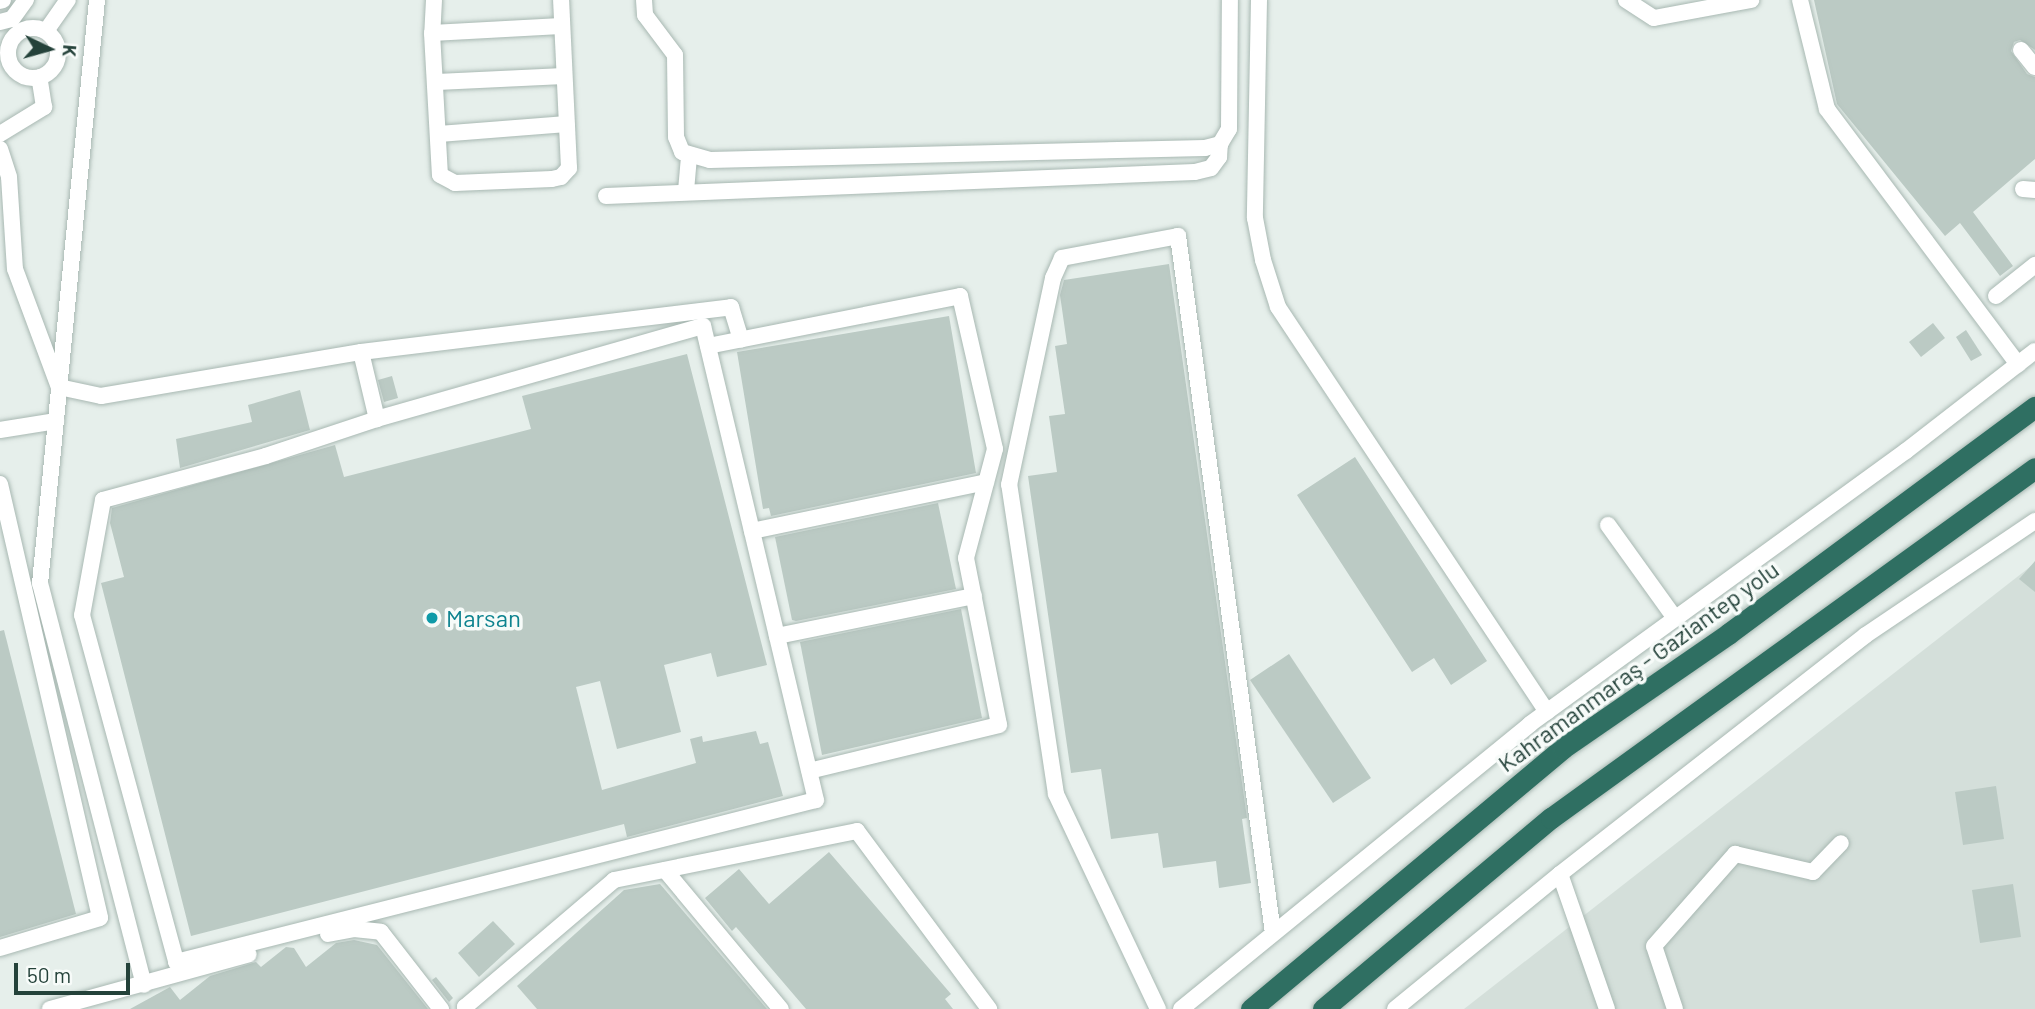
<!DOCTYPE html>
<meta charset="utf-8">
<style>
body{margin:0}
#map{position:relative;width:2035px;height:1009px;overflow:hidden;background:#e6efeb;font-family:Barlow,sans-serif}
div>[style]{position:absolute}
.built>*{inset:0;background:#d4dfda}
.building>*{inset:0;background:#bbcac4}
.roads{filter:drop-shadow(0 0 2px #a8b8b2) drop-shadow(0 0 2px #a8b8b2)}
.minor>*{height:16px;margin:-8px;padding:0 8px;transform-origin:8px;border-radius:8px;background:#fff}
.minor>.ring{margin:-8px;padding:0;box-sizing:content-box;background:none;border:16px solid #fff;border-radius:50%}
.highway>*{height:21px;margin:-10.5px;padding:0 10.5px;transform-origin:10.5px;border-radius:10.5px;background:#2f6f62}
.dots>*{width:19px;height:19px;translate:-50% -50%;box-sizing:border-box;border:4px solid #f7fbf9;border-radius:50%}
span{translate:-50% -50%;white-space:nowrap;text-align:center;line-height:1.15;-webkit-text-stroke:7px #f7fbf9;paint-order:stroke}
.culture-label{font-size:24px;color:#0d838f}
.left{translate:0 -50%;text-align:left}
.street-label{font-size:24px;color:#24423a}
.north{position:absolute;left:14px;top:14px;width:70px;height:70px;-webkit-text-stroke:5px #f7fbf9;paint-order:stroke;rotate:95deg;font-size:19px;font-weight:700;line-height:28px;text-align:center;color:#24423a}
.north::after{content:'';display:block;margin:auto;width:24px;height:32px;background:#24423a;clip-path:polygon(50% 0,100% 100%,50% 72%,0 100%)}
.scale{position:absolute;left:14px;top:963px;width:116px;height:32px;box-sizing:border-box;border:4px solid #24423a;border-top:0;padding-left:9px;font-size:21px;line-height:24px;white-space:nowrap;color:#24423a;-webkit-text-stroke:5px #f7fbf9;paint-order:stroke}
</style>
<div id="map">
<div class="built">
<i style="clip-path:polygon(2035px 563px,2035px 1009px,1464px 1009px)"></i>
</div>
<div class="building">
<i style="clip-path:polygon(1814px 0,2035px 0,2035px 50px,2020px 40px,2014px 42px,2011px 51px,2027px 74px,2035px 77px,2035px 159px,1973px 212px,2013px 266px,2000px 276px,1960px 223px,1945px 236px,1837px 104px)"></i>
<i style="clip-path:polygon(1169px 264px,1247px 818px,1242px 819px,1251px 883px,1219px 888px,1216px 861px,1163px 868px,1158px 833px,1111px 839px,1101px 769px,1071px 773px,1028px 476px,1057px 472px,1049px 416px,1065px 414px,1055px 346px,1067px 344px,1060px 295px,1064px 280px)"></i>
<i style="clip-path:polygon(949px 316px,976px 473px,771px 516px,769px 508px,763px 509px,737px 352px)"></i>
<i style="clip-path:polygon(1933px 323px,1945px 338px,1921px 357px,1909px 342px)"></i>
<i style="clip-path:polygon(1966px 330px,1982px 355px,1971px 361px,1956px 337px)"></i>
<i style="clip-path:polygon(687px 354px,767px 665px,717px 677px,711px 653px,664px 665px,681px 732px,617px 749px,600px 681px,576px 687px,602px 790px,696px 763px,690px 739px,702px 736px,703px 742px,756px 731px,760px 744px,768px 742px,783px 796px,627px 837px,624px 824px,191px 936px,101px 583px,124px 577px,110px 523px,112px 508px,335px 445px,344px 477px,531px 429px,522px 396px)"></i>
<i style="clip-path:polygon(392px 376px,398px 398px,384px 402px,378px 380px)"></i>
<i style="clip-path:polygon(300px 390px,310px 430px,180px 468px,176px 439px,252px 422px,248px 405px)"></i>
<i style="clip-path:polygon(1355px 457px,1487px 661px,1451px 685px,1434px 658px,1412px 672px,1297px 495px)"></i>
<i style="clip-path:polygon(938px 503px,956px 589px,796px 621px,792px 620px,775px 537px)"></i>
<i style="clip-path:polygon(2035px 561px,2035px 592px,2019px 579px)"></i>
<i style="clip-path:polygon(961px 609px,982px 718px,822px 755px,800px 642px)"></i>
<i style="clip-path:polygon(4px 630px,76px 914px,0 937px,0 631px)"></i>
<i style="clip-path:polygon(1289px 654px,1371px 778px,1333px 803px,1250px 680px)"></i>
<i style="clip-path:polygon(1996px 786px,2004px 839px,1963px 845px,1955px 792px)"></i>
<i style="clip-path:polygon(829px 852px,951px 994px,945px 999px,953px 1009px,806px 1009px,736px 927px,732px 931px,705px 898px,739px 869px,769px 904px)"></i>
<i style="clip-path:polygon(660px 884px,767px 1009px,537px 1009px,517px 986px,624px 890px)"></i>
<i style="clip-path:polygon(2013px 884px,2021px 937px,1980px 943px,1972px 890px)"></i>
<i style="clip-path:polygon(493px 921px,515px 944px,479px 977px,458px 953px)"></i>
<i style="clip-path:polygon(354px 940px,377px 945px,428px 1009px,130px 1009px,170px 987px,180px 1000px,210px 976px,256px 962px,261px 967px,286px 947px,294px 948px,306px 967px,336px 943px)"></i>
<i style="clip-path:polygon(436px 977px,453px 998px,449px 1002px,432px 980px)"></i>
</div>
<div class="roads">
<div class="minor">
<i style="left:97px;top:0;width:586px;rotate:95.58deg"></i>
<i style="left:40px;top:583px;width:415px;rotate:75.5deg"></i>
<i style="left:434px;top:0;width:33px;rotate:93deg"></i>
<i style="left:432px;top:33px;width:142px;rotate:86.8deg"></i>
<i style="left:440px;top:175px;width:17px;rotate:28deg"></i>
<i style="left:455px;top:183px;width:97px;rotate:-2.4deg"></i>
<i style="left:552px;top:179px;width:9px;rotate:-13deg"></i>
<i style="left:561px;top:177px;width:12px;rotate:-48deg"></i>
<i style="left:569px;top:168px;width:168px;rotate:-92.7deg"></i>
<i style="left:644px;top:0;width:15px;rotate:86deg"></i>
<i style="left:645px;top:15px;width:50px;rotate:53.1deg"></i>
<i style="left:675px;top:55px;width:82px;rotate:89.3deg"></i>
<i style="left:676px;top:137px;width:16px;rotate:68deg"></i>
<i style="left:682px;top:152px;width:29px;rotate:16deg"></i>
<i style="left:710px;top:160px;width:495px;rotate:-1.4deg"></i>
<i style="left:1205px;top:148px;width:16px;rotate:-15deg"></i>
<i style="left:1220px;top:144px;width:17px;rotate:-59deg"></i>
<i style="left:1229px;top:129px;width:129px;rotate:-89.6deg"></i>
<i style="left:1259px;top:0;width:218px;rotate:91.1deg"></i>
<i style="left:1255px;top:218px;width:43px;rotate:79.2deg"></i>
<i style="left:1263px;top:260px;width:49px;rotate:72.3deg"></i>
<i style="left:1278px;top:307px;width:486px;rotate:56.4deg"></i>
<i style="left:1626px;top:0;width:33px;rotate:33deg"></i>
<i style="left:1654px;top:18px;width:99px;rotate:-10.5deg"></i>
<i style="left:1800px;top:0;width:112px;rotate:76.1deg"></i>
<i style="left:1827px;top:109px;width:319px;rotate:53.2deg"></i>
<i style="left:0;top:1px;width:3px;rotate:-18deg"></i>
<i style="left:0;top:22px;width:12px;rotate:-14deg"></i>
<i style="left:12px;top:19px;width:24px;rotate:-54deg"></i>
<i class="ring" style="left:8px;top:28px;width:34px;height:34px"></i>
<i style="left:46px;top:31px;width:38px;rotate:-55deg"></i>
<i style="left:432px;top:33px;width:129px;rotate:-3.1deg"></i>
<i style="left:2021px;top:50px;width:22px;rotate:51deg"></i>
<i style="left:437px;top:82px;width:127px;rotate:-2.7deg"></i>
<i style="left:0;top:134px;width:52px;rotate:-31.5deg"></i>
<i style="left:44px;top:107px;width:30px;rotate:-99deg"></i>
<i style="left:439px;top:134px;width:128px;rotate:-4.5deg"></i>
<i style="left:0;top:149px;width:29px;rotate:72deg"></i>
<i style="left:9px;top:177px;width:92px;rotate:86.3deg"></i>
<i style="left:15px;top:269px;width:126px;rotate:69.6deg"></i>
<i style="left:59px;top:387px;width:43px;rotate:12.1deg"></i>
<i style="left:101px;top:396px;width:264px;rotate:-9.6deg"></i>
<i style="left:361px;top:352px;width:69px;rotate:76.6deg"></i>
<i style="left:377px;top:419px;width:117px;rotate:161.6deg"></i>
<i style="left:266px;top:456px;width:169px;rotate:164.9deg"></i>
<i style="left:103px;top:500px;width:117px;rotate:100.3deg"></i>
<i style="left:82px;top:615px;width:360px;rotate:74.8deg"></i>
<i style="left:176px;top:962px;width:660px;rotate:-14.2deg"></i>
<i style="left:816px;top:800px;width:487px;rotate:-103.4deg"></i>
<i style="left:703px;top:326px;width:339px;rotate:164.1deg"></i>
<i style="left:2023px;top:189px;width:12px;rotate:5deg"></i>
<i style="left:686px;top:191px;width:35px;rotate:-85deg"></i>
<i style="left:606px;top:196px;width:589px;rotate:-2.33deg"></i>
<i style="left:1195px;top:172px;width:16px;rotate:-14deg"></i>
<i style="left:1211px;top:168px;width:14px;rotate:-54deg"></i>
<i style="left:1219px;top:157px;width:13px;rotate:-86deg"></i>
<i style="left:1996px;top:296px;width:50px;rotate:-38.5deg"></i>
<i style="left:708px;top:346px;width:257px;rotate:-11.2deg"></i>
<i style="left:960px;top:296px;width:157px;rotate:77.1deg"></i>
<i style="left:995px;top:449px;width:113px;rotate:104.9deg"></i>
<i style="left:966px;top:558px;width:170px;rotate:78.8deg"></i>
<i style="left:999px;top:725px;width:195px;rotate:166.4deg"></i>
<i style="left:361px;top:352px;width:373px;rotate:-6.9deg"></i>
<i style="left:731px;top:307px;width:34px;rotate:73deg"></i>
<i style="left:0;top:430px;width:57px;rotate:-9.1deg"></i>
<i style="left:0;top:484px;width:445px;rotate:77deg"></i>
<i style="left:100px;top:918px;width:104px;rotate:163.3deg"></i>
<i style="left:1608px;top:525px;width:113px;rotate:54.3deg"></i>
<i style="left:752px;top:531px;width:239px;rotate:-11.8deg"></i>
<i style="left:777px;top:636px;width:201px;rotate:-11.5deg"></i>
<i style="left:665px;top:870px;width:181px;rotate:50.2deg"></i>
<i style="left:1560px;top:874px;width:143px;rotate:70.8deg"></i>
<i style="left:328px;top:934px;width:26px;rotate:-11deg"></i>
<i style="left:354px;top:929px;width:27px;rotate:6deg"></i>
<i style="left:381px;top:932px;width:98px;rotate:52.1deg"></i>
<i style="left:50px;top:1009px;width:206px;rotate:-15.4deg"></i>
<i style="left:467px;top:1009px;width:3px;rotate:-135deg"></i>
<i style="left:465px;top:1007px;width:196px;rotate:-40.4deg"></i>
<i style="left:614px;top:880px;width:248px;rotate:-11.4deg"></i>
<i style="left:857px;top:831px;width:222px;rotate:53.4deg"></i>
<i style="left:1158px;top:1009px;width:238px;rotate:-115.4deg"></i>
<i style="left:1056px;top:794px;width:313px;rotate:-98.6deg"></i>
<i style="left:1009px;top:485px;width:212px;rotate:-78deg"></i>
<i style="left:1053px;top:278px;width:22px;rotate:-66deg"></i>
<i style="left:1062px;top:258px;width:118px;rotate:-10.7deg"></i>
<i style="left:1178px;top:236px;width:703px;rotate:82.24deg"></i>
<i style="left:1181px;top:1009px;width:451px;rotate:-39.2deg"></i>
<i style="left:1530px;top:724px;width:465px;rotate:-36deg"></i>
<i style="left:1906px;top:451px;width:163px;rotate:-37.8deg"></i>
<i style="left:1395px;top:1009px;width:213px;rotate:-39.3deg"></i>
<i style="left:1560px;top:874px;width:388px;rotate:-38deg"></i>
<i style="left:1866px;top:635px;width:204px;rotate:-34deg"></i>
<i style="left:1675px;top:1009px;width:66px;rotate:-108.4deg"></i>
<i style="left:1654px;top:946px;width:123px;rotate:-48.6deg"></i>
<i style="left:1735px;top:854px;width:80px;rotate:13deg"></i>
<i style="left:1813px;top:872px;width:40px;rotate:-46deg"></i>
</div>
<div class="highway">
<i style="left:1251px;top:1009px;width:407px;rotate:-39.9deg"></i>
<i style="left:1563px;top:748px;width:201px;rotate:-34.6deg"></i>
<i style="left:1728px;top:634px;width:382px;rotate:-36.5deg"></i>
<i style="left:1323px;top:1009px;width:297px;rotate:-40deg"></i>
<i style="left:1551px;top:818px;width:597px;rotate:-35.87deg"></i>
</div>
</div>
<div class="dots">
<i style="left:432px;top:618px;background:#0f9aa8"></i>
</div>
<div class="culture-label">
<span class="left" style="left:446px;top:618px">Marsan</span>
</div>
<div class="street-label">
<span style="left:1638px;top:666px;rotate:-36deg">Kahramanmaraş - Gaziantep yolu</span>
</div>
<div class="north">K</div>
<div class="scale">50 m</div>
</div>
